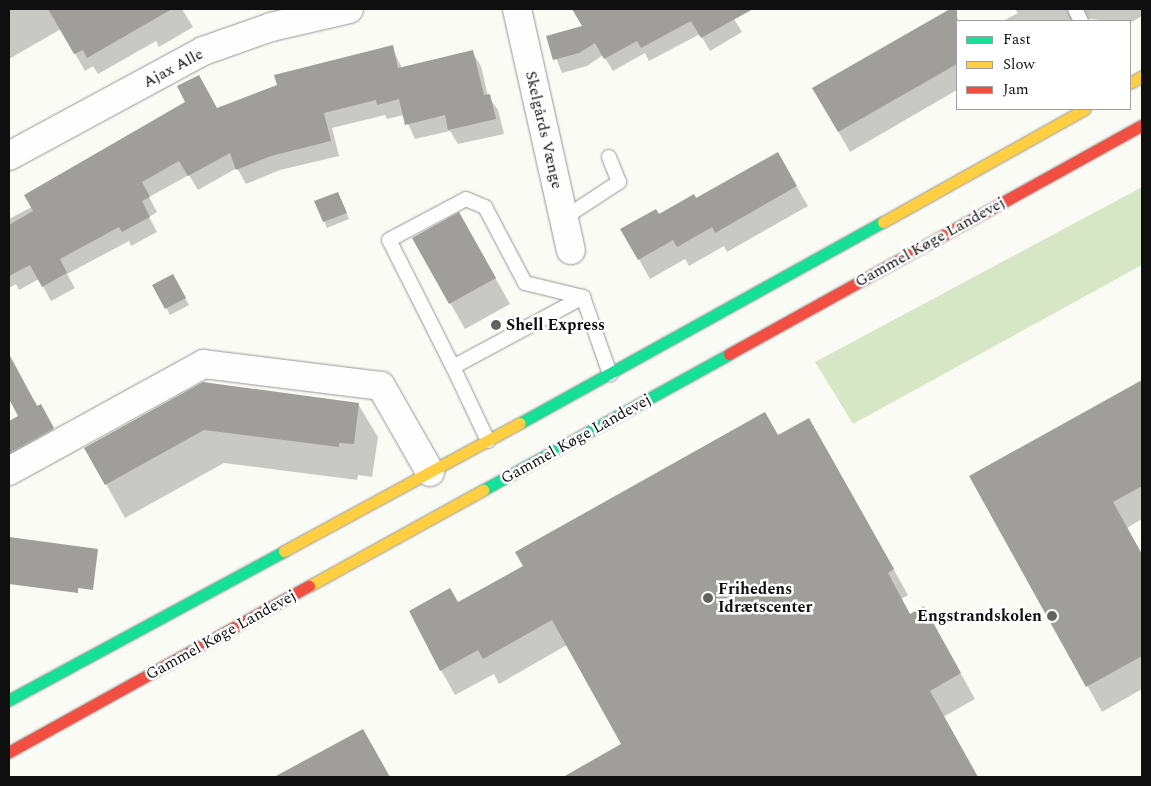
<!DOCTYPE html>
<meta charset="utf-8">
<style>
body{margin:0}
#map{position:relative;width:1151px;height:786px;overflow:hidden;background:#fbfbf6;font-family:Spectral,serif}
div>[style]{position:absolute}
.forest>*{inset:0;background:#d7e7c6}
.shadow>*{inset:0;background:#0003}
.building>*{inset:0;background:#9f9e9b}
.roads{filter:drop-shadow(0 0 1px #959593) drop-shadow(0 0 1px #959593)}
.lane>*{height:14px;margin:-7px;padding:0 7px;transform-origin:7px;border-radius:7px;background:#fefefe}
.street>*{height:28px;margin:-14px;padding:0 14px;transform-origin:14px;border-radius:14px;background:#fefefe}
.fast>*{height:11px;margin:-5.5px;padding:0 5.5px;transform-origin:5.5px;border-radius:5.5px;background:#16e098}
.slow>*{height:11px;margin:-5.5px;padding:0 5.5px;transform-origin:5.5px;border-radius:5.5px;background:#ffcf43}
.jam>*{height:11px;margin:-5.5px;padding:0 5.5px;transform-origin:5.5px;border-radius:5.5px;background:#f24e42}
.dots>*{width:14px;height:14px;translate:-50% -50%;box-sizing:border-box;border:2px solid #fff;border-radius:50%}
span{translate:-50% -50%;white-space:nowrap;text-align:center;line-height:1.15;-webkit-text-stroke:5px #fff;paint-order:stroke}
.street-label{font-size:16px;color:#0f0f0f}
.poi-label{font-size:16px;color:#0f0f0f;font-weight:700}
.left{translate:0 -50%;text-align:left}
.right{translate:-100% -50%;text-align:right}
.frame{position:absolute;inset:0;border:10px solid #0f0f0f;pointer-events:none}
.legend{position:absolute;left:956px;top:20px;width:175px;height:90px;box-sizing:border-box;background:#fff;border:1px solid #9f9f9f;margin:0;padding:6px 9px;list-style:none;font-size:15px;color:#0f0f0f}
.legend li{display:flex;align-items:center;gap:10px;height:25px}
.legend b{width:25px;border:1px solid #9f9f9f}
</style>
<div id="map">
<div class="forest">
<i style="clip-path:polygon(1142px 187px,1142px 265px,853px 424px,815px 362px)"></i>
</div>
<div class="shadow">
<i style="clip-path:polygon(9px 9px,182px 9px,193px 27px,159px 47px,156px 41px,98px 74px,93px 66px,85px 71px,61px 29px,9px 59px)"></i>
<i style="clip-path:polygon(574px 9px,728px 9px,742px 32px,710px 51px,700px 34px,649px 61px,645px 53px,613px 71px,603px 55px,587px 66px,562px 73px,548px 37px,584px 27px)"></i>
<i style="clip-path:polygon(952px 9px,959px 21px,957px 90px,850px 152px,814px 89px)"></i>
<i style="clip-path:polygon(1015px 9px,1142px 9px,1142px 16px,1130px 23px,1080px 18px,1079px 21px,1003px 21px,1018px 13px)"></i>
<i style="clip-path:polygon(392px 47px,402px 68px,472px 52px,481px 66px,488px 96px,498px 110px,504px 134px,458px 144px,450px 131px,415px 139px,404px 115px,387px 119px,385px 115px,332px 128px,339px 156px,280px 170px,246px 184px,237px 168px,198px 190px,189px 175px,149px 197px,157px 212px,149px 217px,157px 232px,131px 246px,129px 241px,67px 274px,75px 288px,51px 301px,39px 279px,19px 290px,16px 284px,9px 288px,9px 219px,217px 109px)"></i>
<i style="clip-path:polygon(777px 153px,808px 206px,727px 252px,724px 246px,689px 266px,685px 259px,650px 279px,622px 229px,696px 199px)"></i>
<i style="clip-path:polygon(338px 193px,349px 219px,327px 228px,316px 202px)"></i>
<i style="clip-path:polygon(459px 214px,510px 304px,465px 329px,414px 239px)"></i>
<i style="clip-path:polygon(177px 282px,189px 305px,170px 315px,154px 285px)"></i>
<i style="clip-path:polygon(1142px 382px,1142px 519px,1127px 528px,1142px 555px,1142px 689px,1102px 712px,971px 476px)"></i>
<i style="clip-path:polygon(23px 383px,61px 442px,9px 470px,9px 430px,16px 426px,19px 417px,9px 391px)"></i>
<i style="clip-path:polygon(203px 384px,358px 404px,378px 437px,372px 477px,358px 475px,357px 480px,224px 463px,125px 518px,106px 484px)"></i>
<i style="clip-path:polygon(778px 437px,824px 445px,908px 595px,901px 599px,910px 615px,938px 633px,975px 699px,943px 717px,977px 777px,565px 777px,623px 745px,567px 645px,499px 684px,494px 674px,455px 695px,441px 670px,458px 603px)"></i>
<i style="clip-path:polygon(362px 730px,389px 777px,276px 777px)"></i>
</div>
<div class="building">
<i style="clip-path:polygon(48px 9px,172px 9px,87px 58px,83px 50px,74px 54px)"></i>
<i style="clip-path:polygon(572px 9px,753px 9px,701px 38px,691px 21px,641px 48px,637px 41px,604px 59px,595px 43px,579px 53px,553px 60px,546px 36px,582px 26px)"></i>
<i style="clip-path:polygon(950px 9px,957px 9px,957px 64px,838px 132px,812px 88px)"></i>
<i style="clip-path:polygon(393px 45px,398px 68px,473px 50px,484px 95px,490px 94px,496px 119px,448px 130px,445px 115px,405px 125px,399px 99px,377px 105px,376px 100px,324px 113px,331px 141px,271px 156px,236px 170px,230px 153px,188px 176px,179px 161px,142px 182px,150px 197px,142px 201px,150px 217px,122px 232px,119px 227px,60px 259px,67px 273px,42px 287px,30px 265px,9px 276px,9px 225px,33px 211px,24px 195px,185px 102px,177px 86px,199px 75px,217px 108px,277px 85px,274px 75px)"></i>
<i style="clip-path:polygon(778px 152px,797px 186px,715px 233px,712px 227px,677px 247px,673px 240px,638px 260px,620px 229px,656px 209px,659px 214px,694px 194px,696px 198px)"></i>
<i style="clip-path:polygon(338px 192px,347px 213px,323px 222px,314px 201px)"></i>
<i style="clip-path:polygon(459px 212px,496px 278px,449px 304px,412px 238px)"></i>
<i style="clip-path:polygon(173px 274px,186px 298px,165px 309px,152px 285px)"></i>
<i style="clip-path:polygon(9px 354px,37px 406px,41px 404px,54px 428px,9px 453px,9px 421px,18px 416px,9px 399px)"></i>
<i style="clip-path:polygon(1142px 380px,1142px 486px,1113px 502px,1142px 554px,1142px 656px,1086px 687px,969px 476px)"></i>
<i style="clip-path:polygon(203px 382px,359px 403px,354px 444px,339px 443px,339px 447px,204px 430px,105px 485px,84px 448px)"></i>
<i style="clip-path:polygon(765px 412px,778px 435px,809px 418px,894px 569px,888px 573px,910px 614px,924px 606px,961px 673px,930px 691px,978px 777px,563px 777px,621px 744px,552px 620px,483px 659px,478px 650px,440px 671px,409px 611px,450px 588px,458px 602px,523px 566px,515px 552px)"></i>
<i style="clip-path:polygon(9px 537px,98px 549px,93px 590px,78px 588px,78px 593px,9px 584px)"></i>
<i style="clip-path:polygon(363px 729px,390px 777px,274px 777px)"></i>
</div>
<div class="roads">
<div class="lane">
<i style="left:1075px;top:9px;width:13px;rotate:63deg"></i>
<i style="left:564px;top:218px;width:66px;rotate:-33.2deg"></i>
<i style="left:619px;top:182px;width:27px;rotate:-112deg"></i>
<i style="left:453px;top:367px;width:142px;rotate:-116.7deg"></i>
<i style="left:389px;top:240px;width:87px;rotate:-28deg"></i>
<i style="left:466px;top:199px;width:21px;rotate:23deg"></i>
<i style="left:485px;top:207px;width:86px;rotate:62.2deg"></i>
<i style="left:525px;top:283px;width:60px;rotate:13.6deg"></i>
<i style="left:488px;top:441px;width:82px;rotate:-115.3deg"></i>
<i style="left:453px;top:367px;width:148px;rotate:-28.3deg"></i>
<i style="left:583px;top:297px;width:82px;rotate:70.7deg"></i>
</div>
<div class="street">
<i style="left:517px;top:9px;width:247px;rotate:77.4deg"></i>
<i style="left:9px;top:156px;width:221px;rotate:-28.4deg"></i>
<i style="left:203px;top:51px;width:72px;rotate:-19.4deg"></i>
<i style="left:271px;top:27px;width:80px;rotate:-13deg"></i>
<i style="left:9px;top:471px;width:222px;rotate:-28.8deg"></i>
<i style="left:204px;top:364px;width:178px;rotate:7.1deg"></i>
<i style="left:381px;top:386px;width:99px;rotate:60.3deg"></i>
</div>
<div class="fast">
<i style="left:520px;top:423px;width:415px;rotate:-29deg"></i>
<i style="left:483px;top:490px;width:281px;rotate:-28.9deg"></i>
<i style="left:9px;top:700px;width:313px;rotate:-28.4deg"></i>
</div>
<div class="slow">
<i style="left:1130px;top:83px;width:14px;rotate:-30deg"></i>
<i style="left:883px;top:222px;width:231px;rotate:-29.2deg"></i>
<i style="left:284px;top:551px;width:268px;rotate:-28.5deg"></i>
<i style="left:309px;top:586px;width:199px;rotate:-28.9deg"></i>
</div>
<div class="jam">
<i style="left:729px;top:354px;width:472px;rotate:-29deg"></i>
<i style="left:9px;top:752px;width:343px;rotate:-29deg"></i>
</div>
</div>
<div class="dots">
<i style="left:496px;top:325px;background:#626260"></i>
<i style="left:708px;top:598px;background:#626260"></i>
<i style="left:1052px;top:616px;background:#626260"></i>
</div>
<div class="street-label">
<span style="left:173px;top:68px;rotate:-28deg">Ajax Alle</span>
<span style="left:544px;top:130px;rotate:77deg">Skelgårds Vænge</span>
<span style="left:930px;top:242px;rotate:-29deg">Gammel Køge Landevej</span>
<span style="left:576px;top:439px;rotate:-29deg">Gammel Køge Landevej</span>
<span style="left:221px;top:635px;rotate:-29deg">Gammel Køge Landevej</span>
</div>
<div class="poi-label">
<span class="left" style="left:506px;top:325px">Shell Express</span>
<span class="left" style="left:718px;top:598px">Frihedens<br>Idrætscenter</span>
<span class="right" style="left:1042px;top:616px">Engstrandskolen</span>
</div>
<div class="frame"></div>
<ul class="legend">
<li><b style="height:6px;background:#16e098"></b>Fast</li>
<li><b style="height:6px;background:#ffcf43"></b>Slow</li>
<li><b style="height:6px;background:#f24e42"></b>Jam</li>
</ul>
</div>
